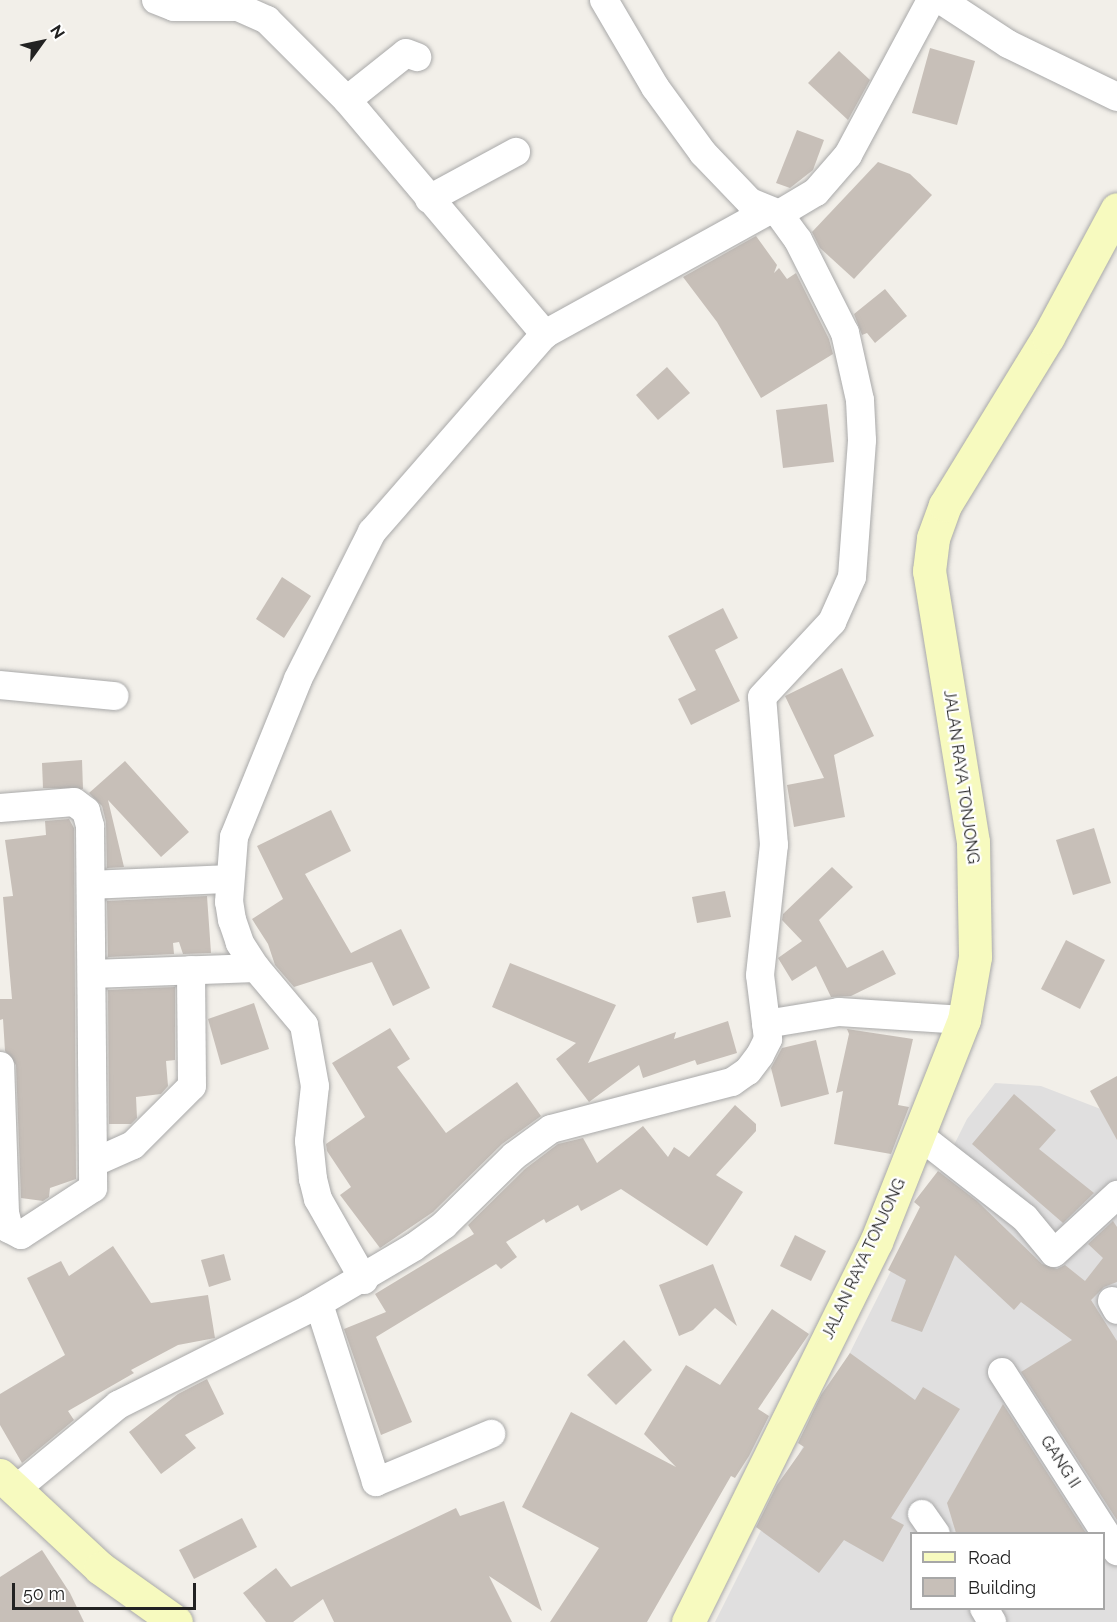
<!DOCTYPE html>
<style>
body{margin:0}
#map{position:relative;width:1117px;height:1622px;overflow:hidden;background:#f2efe9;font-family:Raleway,sans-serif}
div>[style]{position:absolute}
.residential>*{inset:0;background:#e0dfdf}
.building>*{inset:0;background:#c7bfb8}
.roads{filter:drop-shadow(0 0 2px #a9a9a9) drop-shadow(0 0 2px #a9a9a9)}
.minor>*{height:28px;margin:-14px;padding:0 14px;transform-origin:14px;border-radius:14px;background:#fff}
.secondary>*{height:33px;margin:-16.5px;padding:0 16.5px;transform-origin:16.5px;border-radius:16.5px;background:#f7fabf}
span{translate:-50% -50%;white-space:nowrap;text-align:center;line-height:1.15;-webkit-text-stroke:4.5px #fff;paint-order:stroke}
.street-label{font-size:16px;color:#222}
.legend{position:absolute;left:910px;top:1532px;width:195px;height:78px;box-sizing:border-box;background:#fff;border:2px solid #a7a7a7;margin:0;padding:8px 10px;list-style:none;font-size:18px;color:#222}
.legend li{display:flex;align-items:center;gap:12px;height:30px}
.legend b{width:30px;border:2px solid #a7a7a7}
.north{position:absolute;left:12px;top:12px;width:60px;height:60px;-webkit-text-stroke:4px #fff;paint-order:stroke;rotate:57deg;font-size:16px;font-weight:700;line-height:24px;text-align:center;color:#222}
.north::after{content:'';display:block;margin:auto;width:21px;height:27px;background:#222;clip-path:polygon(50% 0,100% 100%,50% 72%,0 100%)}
.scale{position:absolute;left:12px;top:1583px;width:184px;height:27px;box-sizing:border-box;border:3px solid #222;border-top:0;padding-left:8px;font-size:18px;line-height:21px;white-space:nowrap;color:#222;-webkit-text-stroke:4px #fff;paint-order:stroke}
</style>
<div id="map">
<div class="residential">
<i style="clip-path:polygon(evenodd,995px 1083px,1041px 1086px,1111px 1113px,1117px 1111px,1117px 1622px,715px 1622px,967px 1119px,995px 1083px,912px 1534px,1104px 1534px,1104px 1608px,912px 1608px,912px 1534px)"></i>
</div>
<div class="building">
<i style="clip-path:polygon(930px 48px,975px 61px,957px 125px,912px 113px)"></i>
<i style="clip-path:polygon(839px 51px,870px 80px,848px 120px,808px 83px)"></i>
<i style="clip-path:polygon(797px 130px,824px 140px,813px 170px,790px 188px,776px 183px)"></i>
<i style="clip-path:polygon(878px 162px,910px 174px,932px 195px,854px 279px,820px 248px,812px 232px)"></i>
<i style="clip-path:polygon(756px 236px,777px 265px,774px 273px,779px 268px,787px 279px,796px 273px,829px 339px,833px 354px,761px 398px,717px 322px,683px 277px)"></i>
<i style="clip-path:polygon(885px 289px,907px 316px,875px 343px,867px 333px,862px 335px,854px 314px)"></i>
<i style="clip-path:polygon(667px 367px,690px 393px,658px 420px,636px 395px)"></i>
<i style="clip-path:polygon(827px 404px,834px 462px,783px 468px,776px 410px)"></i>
<i style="clip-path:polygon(282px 577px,311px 596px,284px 638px,256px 619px)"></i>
<i style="clip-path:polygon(723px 608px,738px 638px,715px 650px,740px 701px,691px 725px,678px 699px,696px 690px,668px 636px)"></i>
<i style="clip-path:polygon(842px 668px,874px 736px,834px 755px,845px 817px,794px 827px,787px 785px,824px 778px,785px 696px)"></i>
<i style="clip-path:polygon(82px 760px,83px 789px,43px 788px,42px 763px)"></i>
<i style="clip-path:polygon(125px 761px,189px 832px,161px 857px,108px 800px,124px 867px,107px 868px,106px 822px,102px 806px,89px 793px)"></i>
<i style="clip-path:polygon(331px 810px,351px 851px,305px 874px,351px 953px,401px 929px,430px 988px,393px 1006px,372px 962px,294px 987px,275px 965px,268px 944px,252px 919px,283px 899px,257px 846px)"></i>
<i style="clip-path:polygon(69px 819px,74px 828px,76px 1179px,50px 1188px,49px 1197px,43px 1201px,21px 1198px,16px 1065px,5px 1051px,3px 1019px,0 1020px,0 999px,12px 999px,3px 897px,13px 896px,5px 840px,46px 835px,45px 821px)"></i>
<i style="clip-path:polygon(1094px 828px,1111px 883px,1073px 895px,1056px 840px)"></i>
<i style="clip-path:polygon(832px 867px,853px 887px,819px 920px,847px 968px,883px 950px,896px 974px,851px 996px,831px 997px,816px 966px,792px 981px,778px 958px,802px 941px,782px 920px,783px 914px)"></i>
<i style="clip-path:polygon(725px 891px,731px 917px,697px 923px,692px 897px)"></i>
<i style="clip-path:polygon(207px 896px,211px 953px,183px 954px,179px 942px,173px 943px,174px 954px,108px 957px,107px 901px)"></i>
<i style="clip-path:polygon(1066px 940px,1105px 960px,1080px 1009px,1041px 989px)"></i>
<i style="clip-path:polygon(510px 963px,616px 1005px,588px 1063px,676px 1032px,674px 1039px,728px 1021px,737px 1053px,697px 1065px,695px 1060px,643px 1078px,639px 1065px,589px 1102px,556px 1059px,576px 1043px,492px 1007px)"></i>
<i style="clip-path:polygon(175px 987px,175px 1060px,166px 1061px,168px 1086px,161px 1094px,136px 1097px,137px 1118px,131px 1124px,109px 1124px,108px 990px)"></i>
<i style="clip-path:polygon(254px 1003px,269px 1049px,221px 1065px,208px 1019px)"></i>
<i style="clip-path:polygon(390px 1028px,410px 1059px,397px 1067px,446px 1133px,517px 1082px,541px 1116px,502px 1144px,433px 1212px,380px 1248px,340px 1195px,351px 1187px,327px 1151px,326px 1144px,365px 1117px,332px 1063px)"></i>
<i style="clip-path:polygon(847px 1029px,913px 1039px,898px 1105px,909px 1107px,891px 1154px,834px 1144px,843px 1091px,836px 1093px,849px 1034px)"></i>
<i style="clip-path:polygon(816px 1040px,829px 1094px,781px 1107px,771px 1068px,782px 1048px)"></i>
<i style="clip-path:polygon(1117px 1076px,1117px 1140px,1090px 1091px)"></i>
<i style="clip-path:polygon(1014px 1094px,1056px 1130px,1039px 1149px,1094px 1193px,1063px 1223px,972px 1144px)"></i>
<i style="clip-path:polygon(735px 1105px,756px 1124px,756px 1131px,716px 1175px,743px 1192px,707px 1246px,621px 1189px,581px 1211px,578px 1205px,546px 1223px,544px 1219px,506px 1242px,517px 1257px,501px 1269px,496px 1264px,376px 1337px,412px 1422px,381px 1435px,344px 1329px,386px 1312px,375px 1294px,474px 1234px,468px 1225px,525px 1169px,558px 1144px,583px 1138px,597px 1163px,643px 1126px,668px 1157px,674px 1147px,689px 1157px)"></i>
<i style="clip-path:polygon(938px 1171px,977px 1201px,1042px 1264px,1057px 1269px,1065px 1265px,1085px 1281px,1103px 1258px,1088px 1244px,1113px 1221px,1117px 1227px,1117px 1282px,1104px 1287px,1091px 1300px,1117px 1341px,1117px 1520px,1021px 1372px,1072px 1340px,1021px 1302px,1014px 1310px,955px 1255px,922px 1332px,891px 1321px,906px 1280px,888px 1270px,920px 1207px,914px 1202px)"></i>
<i style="clip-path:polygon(795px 1235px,826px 1251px,811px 1281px,780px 1266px)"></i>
<i style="clip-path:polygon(113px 1246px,151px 1303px,208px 1295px,215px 1338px,178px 1345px,131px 1370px,134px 1373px,68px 1411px,74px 1420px,22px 1463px,0 1425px,0 1394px,65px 1355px,27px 1278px,61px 1261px,69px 1276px)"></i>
<i style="clip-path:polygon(224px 1254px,231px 1280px,209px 1287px,201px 1260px)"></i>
<i style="clip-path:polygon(713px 1264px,737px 1326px,715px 1308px,693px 1330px,679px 1336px,659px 1285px)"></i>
<i style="clip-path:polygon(772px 1309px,809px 1334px,758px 1409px,769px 1416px,749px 1456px,735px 1478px,731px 1476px,647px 1622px,550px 1622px,599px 1548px,522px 1507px,571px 1412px,676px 1467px,644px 1434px,686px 1365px,720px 1385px)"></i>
<i style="clip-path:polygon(624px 1340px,652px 1370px,616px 1405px,587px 1375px)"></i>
<i style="clip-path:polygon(850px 1353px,915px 1400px,923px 1387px,960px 1409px,891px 1518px,904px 1525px,883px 1562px,844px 1540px,819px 1573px,756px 1527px,777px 1485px,804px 1447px,798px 1443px,821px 1395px)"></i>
<i style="clip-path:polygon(207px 1379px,224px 1414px,185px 1435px,196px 1448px,161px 1474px,129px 1432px,178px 1394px)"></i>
<i style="clip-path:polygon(1003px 1404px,1086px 1533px,956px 1533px,947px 1503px)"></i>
<i style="clip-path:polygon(504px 1501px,542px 1611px,489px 1576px,512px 1622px,334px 1622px,323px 1599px,293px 1622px,266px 1622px,243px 1593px,276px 1568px,291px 1587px,456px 1508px,460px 1516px)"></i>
<i style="clip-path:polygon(242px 1518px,257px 1547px,194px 1579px,179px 1550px)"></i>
<i style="clip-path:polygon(42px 1550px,70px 1593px,84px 1622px,0 1622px,0 1577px)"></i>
</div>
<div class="roads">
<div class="minor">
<i style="left:156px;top:0;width:19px;rotate:21deg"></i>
<i style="left:174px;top:7px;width:64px"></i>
<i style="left:238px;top:7px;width:32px;rotate:24deg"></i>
<i style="left:267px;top:20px;width:113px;rotate:45deg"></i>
<i style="left:347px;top:100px;width:307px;rotate:49.8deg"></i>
<i style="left:604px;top:0;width:101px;rotate:59.6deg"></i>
<i style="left:655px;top:87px;width:82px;rotate:54deg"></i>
<i style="left:703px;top:153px;width:68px;rotate:46.2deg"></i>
<i style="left:750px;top:202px;width:31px;rotate:22deg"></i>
<i style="left:779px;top:214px;width:43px;rotate:-30.7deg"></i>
<i style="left:816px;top:192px;width:49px;rotate:-49.1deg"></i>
<i style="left:848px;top:155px;width:176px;rotate:-61.8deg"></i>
<i style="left:941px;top:0;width:80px;rotate:33.3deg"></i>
<i style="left:1008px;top:44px;width:121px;rotate:25.9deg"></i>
<i style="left:347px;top:100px;width:75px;rotate:-38.5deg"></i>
<i style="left:406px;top:53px;width:12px;rotate:20deg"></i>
<i style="left:429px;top:199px;width:99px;rotate:-28.4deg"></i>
<i style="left:0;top:685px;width:115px;rotate:5.5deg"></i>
<i style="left:0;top:808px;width:74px;rotate:-4.6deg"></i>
<i style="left:74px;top:802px;width:15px;rotate:37deg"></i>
<i style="left:86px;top:811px;width:16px;rotate:75deg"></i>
<i style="left:90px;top:826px;width:362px;rotate:89.5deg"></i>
<i style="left:93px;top:1188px;width:86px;rotate:146.9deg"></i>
<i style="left:21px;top:1235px;width:13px;rotate:-153deg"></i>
<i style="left:9px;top:1229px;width:16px;rotate:-104deg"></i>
<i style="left:5px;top:1213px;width:147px;rotate:-91.9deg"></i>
<i style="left:91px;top:885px;width:138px;rotate:-2.5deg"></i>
<i style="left:92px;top:974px;width:164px;rotate:-2.1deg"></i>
<i style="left:766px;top:1024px;width:74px;rotate:-9.3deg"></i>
<i style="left:839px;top:1012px;width:125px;rotate:3.7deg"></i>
<i style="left:920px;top:1136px;width:133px;rotate:38deg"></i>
<i style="left:1025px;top:1218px;width:45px;rotate:50.4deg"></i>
<i style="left:1054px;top:1253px;width:86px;rotate:-42.6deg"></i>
<i style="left:95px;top:1162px;width:42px;rotate:-24.1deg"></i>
<i style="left:133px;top:1145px;width:83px;rotate:-45deg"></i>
<i style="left:192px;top:1086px;width:116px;rotate:-90.5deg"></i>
<i style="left:364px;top:1280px;width:93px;rotate:-119.6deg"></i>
<i style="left:318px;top:1199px;width:21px;rotate:-104deg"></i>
<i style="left:313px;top:1179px;width:38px;rotate:-96deg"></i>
<i style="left:309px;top:1141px;width:55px;rotate:-83.8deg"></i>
<i style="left:315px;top:1086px;width:62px;rotate:-100.2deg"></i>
<i style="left:304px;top:1025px;width:75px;rotate:-130.1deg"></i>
<i style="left:256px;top:968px;width:30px;rotate:-123deg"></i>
<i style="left:240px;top:943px;width:24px;rotate:-109deg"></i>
<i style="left:232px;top:920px;width:18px;rotate:-99deg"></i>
<i style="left:229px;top:902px;width:65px;rotate:-85.6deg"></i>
<i style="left:234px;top:837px;width:170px;rotate:-67.9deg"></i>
<i style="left:298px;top:679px;width:165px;rotate:-63.3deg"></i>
<i style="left:372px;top:532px;width:263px;rotate:-48.9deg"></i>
<i style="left:545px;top:334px;width:252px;rotate:-28.9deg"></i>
<i style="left:1112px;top:1301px;width:10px;rotate:61deg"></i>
<i style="left:319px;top:1304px;width:187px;rotate:72.2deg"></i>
<i style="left:376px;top:1482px;width:125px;rotate:-22.7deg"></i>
<i style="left:1002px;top:1372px;width:213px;rotate:57.3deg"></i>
<i style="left:15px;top:1490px;width:134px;rotate:-39.5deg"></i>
<i style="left:118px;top:1405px;width:212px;rotate:-26.7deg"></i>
<i style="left:307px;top:1310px;width:124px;rotate:-30.5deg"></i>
<i style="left:414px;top:1247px;width:37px;rotate:-36deg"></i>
<i style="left:444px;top:1225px;width:98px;rotate:-44.6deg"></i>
<i style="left:514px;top:1156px;width:46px;rotate:-36.1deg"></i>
<i style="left:551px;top:1129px;width:187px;rotate:-14.6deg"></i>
<i style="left:732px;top:1082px;width:19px;rotate:-35deg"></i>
<i style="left:748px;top:1071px;width:20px;rotate:-53deg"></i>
<i style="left:760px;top:1055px;width:18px;rotate:-63deg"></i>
<i style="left:768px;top:1039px;width:64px;rotate:-97.1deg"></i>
<i style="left:760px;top:975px;width:131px;rotate:-83.9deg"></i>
<i style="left:774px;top:845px;width:148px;rotate:-94.6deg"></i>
<i style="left:762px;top:697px;width:103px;rotate:-47deg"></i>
<i style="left:832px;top:622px;width:49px;rotate:-66deg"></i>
<i style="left:852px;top:577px;width:137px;rotate:-85.8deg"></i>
<i style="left:862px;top:440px;width:40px;rotate:-92.9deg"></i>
<i style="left:860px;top:400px;width:69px;rotate:-102.6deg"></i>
<i style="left:845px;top:333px;width:104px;rotate:-116.8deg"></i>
<i style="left:798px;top:240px;width:32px;rotate:-126deg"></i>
<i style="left:922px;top:1514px;width:24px;rotate:55deg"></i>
<i style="left:984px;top:1608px;width:16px;rotate:60deg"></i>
</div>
<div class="secondary">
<i style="left:0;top:1475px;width:137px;rotate:42.9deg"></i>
<i style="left:100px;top:1568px;width:93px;rotate:35.4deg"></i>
<i style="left:688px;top:1622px;width:424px;rotate:-63.7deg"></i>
<i style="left:876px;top:1242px;width:239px;rotate:-68.4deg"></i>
<i style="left:964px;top:1020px;width:64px;rotate:-80.1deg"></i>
<i style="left:975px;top:957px;width:115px;rotate:-91deg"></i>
<i style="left:973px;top:842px;width:275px;rotate:-99.2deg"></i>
<i style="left:929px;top:571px;width:33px;rotate:-83deg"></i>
<i style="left:933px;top:538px;width:35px;rotate:-70deg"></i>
<i style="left:945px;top:505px;width:197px;rotate:-58.5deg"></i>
<i style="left:1048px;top:337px;width:145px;rotate:-61.7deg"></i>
</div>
</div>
<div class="street-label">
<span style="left:961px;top:777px;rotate:82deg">JALAN RAYA TONJONG</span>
<span style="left:864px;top:1259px;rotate:-65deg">JALAN RAYA TONJONG</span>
<span style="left:1060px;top:1462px;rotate:57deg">GANG II</span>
</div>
<ul class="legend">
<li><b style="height:8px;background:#f7fabf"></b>Road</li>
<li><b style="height:16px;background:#c7bfb8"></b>Building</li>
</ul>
<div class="north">N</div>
<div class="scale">50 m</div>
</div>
